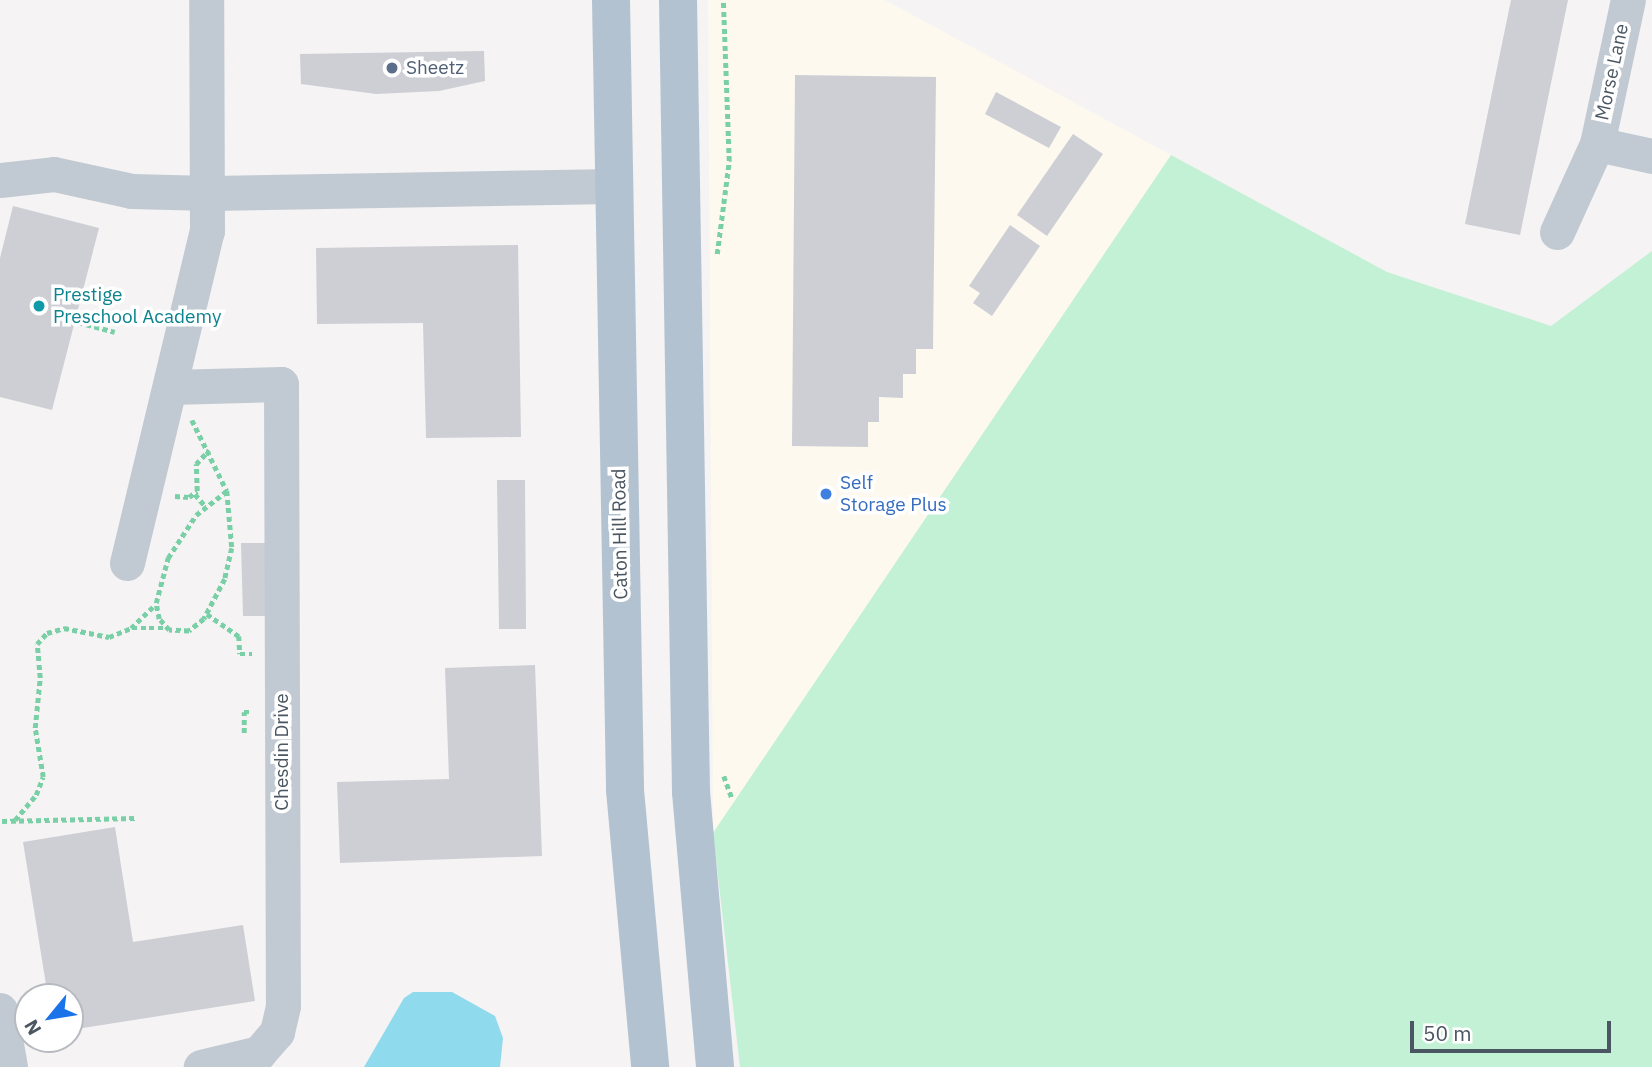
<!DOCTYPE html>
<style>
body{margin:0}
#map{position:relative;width:1652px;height:1067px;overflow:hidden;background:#f5f3f3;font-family:"IBM Plex Sans",sans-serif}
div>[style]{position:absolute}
.commercial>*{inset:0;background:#fdf9ef}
.green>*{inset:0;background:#c3f1d5}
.water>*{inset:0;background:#90daee}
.building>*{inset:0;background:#cdcfd5}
.path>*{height:4.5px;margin-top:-2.25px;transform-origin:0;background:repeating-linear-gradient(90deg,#7ad0a6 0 5px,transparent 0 8.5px)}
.minor>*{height:35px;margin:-17.5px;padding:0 17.5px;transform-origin:17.5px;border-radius:17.5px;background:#c1cad2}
.major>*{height:38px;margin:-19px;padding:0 19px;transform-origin:19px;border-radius:19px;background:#b3c2d1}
.dots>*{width:19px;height:19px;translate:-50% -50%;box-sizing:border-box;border:4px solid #fff;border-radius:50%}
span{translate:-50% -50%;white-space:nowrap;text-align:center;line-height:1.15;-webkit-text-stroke:7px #fff;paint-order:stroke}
.service-label{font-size:19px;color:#4e5e75}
.left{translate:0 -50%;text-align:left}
.street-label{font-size:19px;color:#4a5661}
.culture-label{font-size:19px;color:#0d838f}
.shop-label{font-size:19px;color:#366cbe}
.north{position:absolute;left:14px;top:983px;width:70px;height:70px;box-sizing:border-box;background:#fff;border:2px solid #b7bbc0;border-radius:50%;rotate:240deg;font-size:19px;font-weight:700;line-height:28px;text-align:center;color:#4a5661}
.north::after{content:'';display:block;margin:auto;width:24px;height:32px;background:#1a73e8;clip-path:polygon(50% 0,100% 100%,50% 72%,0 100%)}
.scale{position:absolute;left:1410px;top:1021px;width:201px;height:32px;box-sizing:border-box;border:4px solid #4a5661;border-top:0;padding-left:9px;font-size:21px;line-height:24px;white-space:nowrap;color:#4a5661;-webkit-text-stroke:5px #fff;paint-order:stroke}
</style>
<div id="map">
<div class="commercial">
<i style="clip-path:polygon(708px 0,885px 0,1171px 155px,713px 833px)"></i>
</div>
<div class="green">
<i style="clip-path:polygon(1171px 155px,1387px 272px,1551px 326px,1652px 251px,1652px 1067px,740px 1067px,713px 833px)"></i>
</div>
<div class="water">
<i style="clip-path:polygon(413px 992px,452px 992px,495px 1016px,503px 1038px,500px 1067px,364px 1067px,404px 998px)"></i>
</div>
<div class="building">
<i style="clip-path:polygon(1511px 0,1568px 0,1520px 235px,1465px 224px)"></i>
<i style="clip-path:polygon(484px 51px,485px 81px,439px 91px,376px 94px,301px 84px,300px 54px)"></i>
<i style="clip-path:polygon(795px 75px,936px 77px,933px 349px,916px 349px,916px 374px,903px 374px,903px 398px,879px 397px,879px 422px,868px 422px,868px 447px,792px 446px)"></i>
<i style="clip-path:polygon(996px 92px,1061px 127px,1049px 148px,985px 114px)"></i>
<i style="clip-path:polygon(1073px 134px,1103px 154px,1047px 236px,1017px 215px)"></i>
<i style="clip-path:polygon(13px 206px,99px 228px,52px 410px,0 397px,0 258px)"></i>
<i style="clip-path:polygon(1010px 225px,1040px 246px,992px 316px,973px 303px,980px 293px,969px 286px)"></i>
<i style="clip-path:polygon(518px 245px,521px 437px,426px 438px,423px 323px,317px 324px,316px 248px)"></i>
<i style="clip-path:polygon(497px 480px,525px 480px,526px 629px,499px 629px)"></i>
<i style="clip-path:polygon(241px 543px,270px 543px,271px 616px,243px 616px)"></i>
<i style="clip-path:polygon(535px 665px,542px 856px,340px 863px,337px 782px,449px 779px,445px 668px)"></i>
<i style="clip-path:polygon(115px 827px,133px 942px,243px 925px,255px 1001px,70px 1030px,70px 997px,48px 997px,23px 842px)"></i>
</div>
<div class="path">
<i style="left:717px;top:254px;width:94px;rotate:-82.6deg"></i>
<i style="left:729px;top:161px;width:161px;rotate:-92.1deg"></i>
<i style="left:78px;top:322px;width:38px;rotate:15deg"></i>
<i style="left:192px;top:420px;width:79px;rotate:63.8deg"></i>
<i style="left:227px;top:491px;width:57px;rotate:85deg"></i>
<i style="left:232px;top:548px;width:32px;rotate:103deg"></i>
<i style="left:225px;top:579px;width:45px;rotate:117.7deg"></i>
<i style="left:204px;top:619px;width:19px;rotate:141deg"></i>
<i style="left:189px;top:631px;width:20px;rotate:-177deg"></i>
<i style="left:169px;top:630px;width:15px;rotate:-132deg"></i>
<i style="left:159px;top:619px;width:16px;rotate:-101deg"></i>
<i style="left:156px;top:603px;width:47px;rotate:-75.1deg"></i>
<i style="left:168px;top:558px;width:51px;rotate:-56.9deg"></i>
<i style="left:196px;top:515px;width:39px;rotate:-38deg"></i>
<i style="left:195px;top:494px;width:17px;rotate:50deg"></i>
<i style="left:175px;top:496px;width:14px;rotate:4deg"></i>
<i style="left:189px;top:497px;width:10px;rotate:-37deg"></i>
<i style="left:197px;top:491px;width:27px;rotate:-92deg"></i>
<i style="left:196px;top:464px;width:19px;rotate:-47deg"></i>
<i style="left:207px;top:614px;width:39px;rotate:35deg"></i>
<i style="left:239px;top:636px;width:18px;rotate:87deg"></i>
<i style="left:240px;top:654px;width:12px"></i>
<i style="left:132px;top:628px;width:33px"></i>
<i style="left:244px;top:733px;width:21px;rotate:-90deg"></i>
<i style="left:244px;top:712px;width:7px"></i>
<i style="left:724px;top:776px;width:23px;rotate:70deg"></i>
<i style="left:15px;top:820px;width:33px;rotate:-50deg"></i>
<i style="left:36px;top:795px;width:19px;rotate:-69deg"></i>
<i style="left:43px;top:777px;width:50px;rotate:-99.3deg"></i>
<i style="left:35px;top:728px;width:50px;rotate:-84.3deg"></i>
<i style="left:40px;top:678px;width:34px;rotate:-95deg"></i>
<i style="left:37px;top:644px;width:15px;rotate:-48deg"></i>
<i style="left:47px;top:633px;width:18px;rotate:-16deg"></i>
<i style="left:64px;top:628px;width:46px;rotate:11.3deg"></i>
<i style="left:109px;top:637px;width:24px;rotate:-22deg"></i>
<i style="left:131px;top:628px;width:33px;rotate:-44deg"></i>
<i style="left:2px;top:821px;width:133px;rotate:-1.3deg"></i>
</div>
<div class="minor">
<i style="left:1597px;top:144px;width:147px;rotate:-77.9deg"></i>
<i style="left:0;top:180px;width:54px;rotate:-6.3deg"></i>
<i style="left:54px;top:174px;width:79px;rotate:12.4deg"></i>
<i style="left:131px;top:191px;width:79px;rotate:1.5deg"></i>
<i style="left:210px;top:193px;width:404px;rotate:-1deg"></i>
<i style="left:1557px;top:232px;width:97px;rotate:-65.6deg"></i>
<i style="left:1597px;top:144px;width:56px;rotate:12.3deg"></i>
<i style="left:170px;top:387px;width:111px;rotate:-1.5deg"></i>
<i style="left:281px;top:384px;width:622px;rotate:89.82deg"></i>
<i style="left:283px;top:1006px;width:27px;rotate:103deg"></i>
<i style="left:277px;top:1032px;width:28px;rotate:131deg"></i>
<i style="left:259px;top:1053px;width:60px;rotate:166.4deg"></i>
<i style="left:127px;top:563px;width:342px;rotate:-76.5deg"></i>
<i style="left:207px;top:231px;width:231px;rotate:-90.2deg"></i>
<i style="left:0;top:1010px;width:58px;rotate:80deg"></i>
</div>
<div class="major">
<i style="left:611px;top:0;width:790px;rotate:88.98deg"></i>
<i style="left:625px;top:790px;width:278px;rotate:84.8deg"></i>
<i style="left:678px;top:0;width:792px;rotate:89.06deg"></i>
<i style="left:691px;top:792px;width:276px;rotate:85deg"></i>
</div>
<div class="dots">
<i style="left:392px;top:68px;background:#5c6f8a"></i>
<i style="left:39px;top:306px;background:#0f9aa8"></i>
<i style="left:826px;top:494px;background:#3f7fe0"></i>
</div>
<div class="service-label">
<span class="left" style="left:406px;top:68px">Sheetz</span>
</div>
<div class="street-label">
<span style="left:1612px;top:72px;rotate:-78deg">Morse Lane</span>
<span style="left:620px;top:534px;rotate:-91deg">Caton Hill Road</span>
<span style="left:282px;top:752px;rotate:-90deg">Chesdin Drive</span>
</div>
<div class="culture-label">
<span class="left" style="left:53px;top:306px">Prestige<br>Preschool Academy</span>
</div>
<div class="shop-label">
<span class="left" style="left:840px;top:494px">Self<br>Storage Plus</span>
</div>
<div class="north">N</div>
<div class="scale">50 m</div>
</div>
